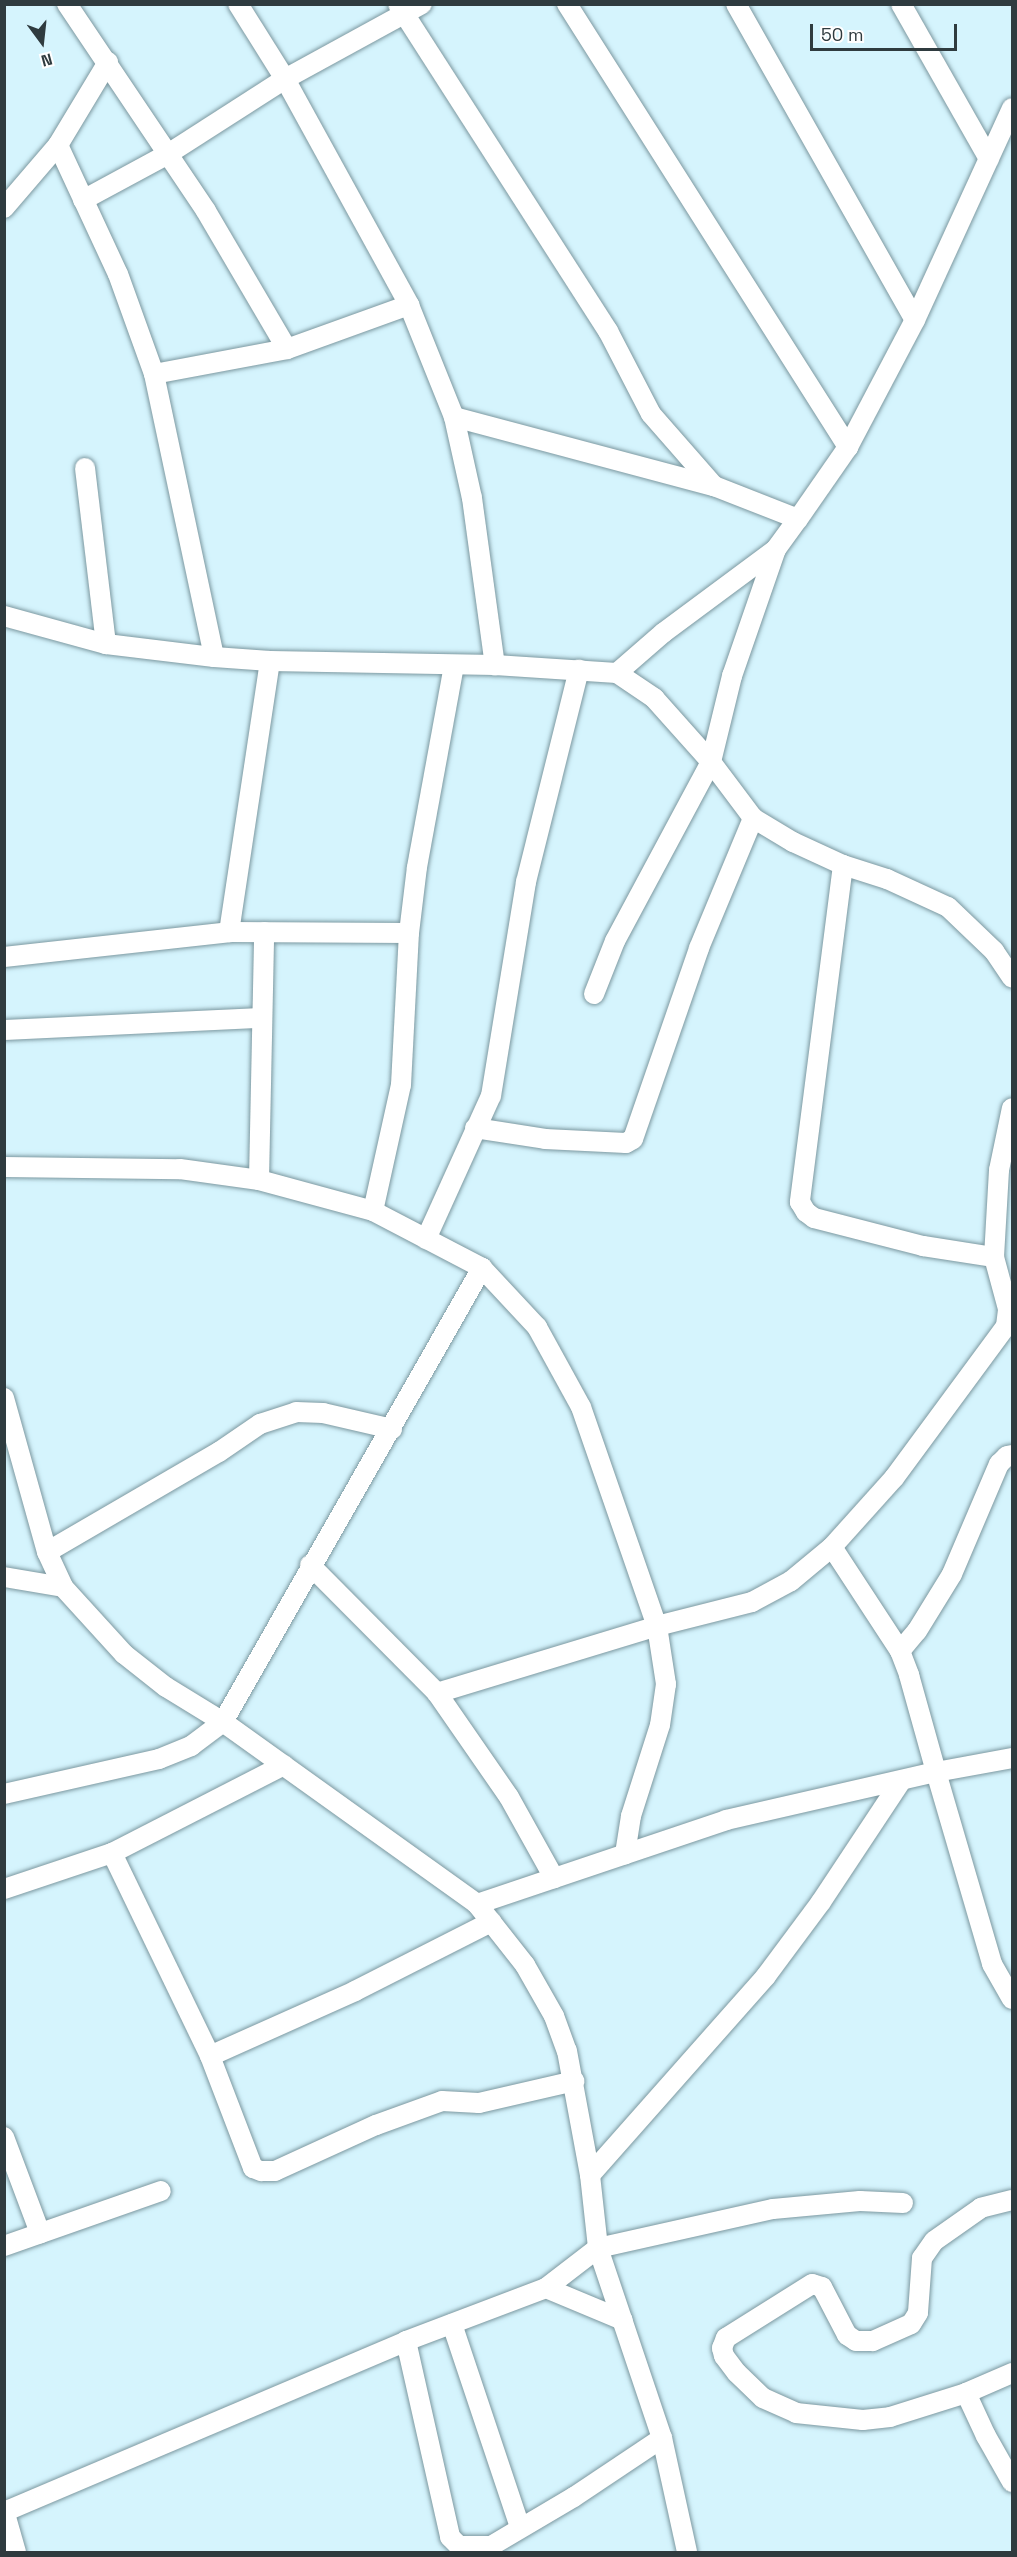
<!DOCTYPE html>
<style>
body{margin:0}
#map{position:relative;width:1017px;height:2557px;overflow:hidden;background:#d5f4fd;font-family:"Space Grotesk",sans-serif}
div>[style]{position:absolute}
.roads{filter:drop-shadow(0 0 2px #7c98a0) drop-shadow(0 0 2px #7c98a0)}
.minor>*{height:20px;margin:-10px;padding:0 10px;transform-origin:10px;border-radius:10px;background:#fff}
span{translate:-50% -50%;white-space:nowrap;text-align:center;line-height:1.15;-webkit-text-stroke:6px #fff;paint-order:stroke}
.frame{position:absolute;inset:0;border:6px solid #2f3b3f;pointer-events:none}
.north{position:absolute;left:12px;top:12px;width:60px;height:60px;-webkit-text-stroke:4px #fff;paint-order:stroke;rotate:165deg;font-size:16px;font-weight:700;line-height:24px;text-align:center;color:#2f3b3f}
.north::after{content:'';display:block;margin:auto;width:21px;height:27px;background:#2f3b3f;clip-path:polygon(50% 0,100% 100%,50% 72%,0 100%)}
.scale{position:absolute;left:810px;top:24px;width:147px;height:27px;box-sizing:border-box;border:3px solid #2f3b3f;border-top:0;padding-left:8px;font-size:18px;line-height:21px;white-space:nowrap;color:#2f3b3f;-webkit-text-stroke:4px #fff;paint-order:stroke}
</style>
<div id="map">
<div class="roads">
<div class="minor">
<i style="left:67px;top:4px;width:249px;rotate:56.1deg"></i>
<i style="left:206px;top:211px;width:160px;rotate:59.6deg"></i>
<i style="left:238px;top:4px;width:89px;rotate:57.9deg"></i>
<i style="left:285px;top:79px;width:258px;rotate:61.2deg"></i>
<i style="left:409px;top:305px;width:121px;rotate:68.1deg"></i>
<i style="left:454px;top:417px;width:83px;rotate:77.5deg"></i>
<i style="left:472px;top:498px;width:169px;rotate:82.2deg"></i>
<i style="left:398px;top:4px;width:389px;rotate:57.3deg"></i>
<i style="left:608px;top:331px;width:93px;rotate:62.6deg"></i>
<i style="left:651px;top:414px;width:96px;rotate:48.8deg"></i>
<i style="left:714px;top:486px;width:90px;rotate:21.4deg"></i>
<i style="left:567px;top:4px;width:525px;rotate:57.61deg"></i>
<i style="left:736px;top:4px;width:363px;rotate:60.5deg"></i>
<i style="left:901px;top:4px;width:178px;rotate:60.4deg"></i>
<i style="left:58px;top:145px;width:142px;rotate:65.1deg"></i>
<i style="left:118px;top:274px;width:106px;rotate:70.2deg"></i>
<i style="left:154px;top:374px;width:289px;rotate:78deg"></i>
<i style="left:83px;top:200px;width:97px;rotate:-28.4deg"></i>
<i style="left:168px;top:154px;width:139px;rotate:-32.7deg"></i>
<i style="left:285px;top:79px;width:156px;rotate:-28.7deg"></i>
<i style="left:4px;top:208px;width:83px;rotate:-49.4deg"></i>
<i style="left:58px;top:145px;width:97px;rotate:-58.9deg"></i>
<i style="left:154px;top:374px;width:135px;rotate:-10.6deg"></i>
<i style="left:287px;top:349px;width:130px;rotate:-19.8deg"></i>
<i style="left:454px;top:417px;width:269px;rotate:14.9deg"></i>
<i style="left:85px;top:468px;width:177px;rotate:83.2deg"></i>
<i style="left:4px;top:616px;width:106px;rotate:15.4deg"></i>
<i style="left:106px;top:644px;width:109px;rotate:6.9deg"></i>
<i style="left:214px;top:657px;width:56px;rotate:4.1deg"></i>
<i style="left:270px;top:661px;width:225px;rotate:1deg"></i>
<i style="left:495px;top:665px;width:122px;rotate:3.8deg"></i>
<i style="left:617px;top:673px;width:45px;rotate:34deg"></i>
<i style="left:654px;top:698px;width:86px;rotate:48.3deg"></i>
<i style="left:711px;top:762px;width:70px;rotate:53.1deg"></i>
<i style="left:753px;top:818px;width:47px;rotate:31deg"></i>
<i style="left:793px;top:842px;width:55px;rotate:24.7deg"></i>
<i style="left:843px;top:865px;width:46px;rotate:17.7deg"></i>
<i style="left:887px;top:879px;width:67px;rotate:24.7deg"></i>
<i style="left:948px;top:907px;width:64px;rotate:43.7deg"></i>
<i style="left:994px;top:951px;width:32px;rotate:56deg"></i>
<i style="left:617px;top:673px;width:61px;rotate:-41deg"></i>
<i style="left:663px;top:633px;width:141px;rotate:-36.6deg"></i>
<i style="left:776px;top:549px;width:37px;rotate:-54deg"></i>
<i style="left:798px;top:519px;width:88px;rotate:-55.2deg"></i>
<i style="left:848px;top:447px;width:144px;rotate:-62.2deg"></i>
<i style="left:915px;top:320px;width:233px;rotate:-65.4deg"></i>
<i style="left:843px;top:865px;width:340px;rotate:97.3deg"></i>
<i style="left:800px;top:1202px;width:12px;rotate:59deg"></i>
<i style="left:806px;top:1212px;width:10px;rotate:37deg"></i>
<i style="left:814px;top:1218px;width:113px;rotate:14.4deg"></i>
<i style="left:923px;top:1246px;width:72px;rotate:8.8deg"></i>
<i style="left:229px;top:932px;width:274px;rotate:-81.4deg"></i>
<i style="left:4px;top:957px;width:226px;rotate:-6.3deg"></i>
<i style="left:229px;top:932px;width:180px;rotate:0.3deg"></i>
<i style="left:594px;top:994px;width:57px;rotate:-68.4deg"></i>
<i style="left:615px;top:941px;width:203px;rotate:-61.8deg"></i>
<i style="left:711px;top:762px;width:89px;rotate:-76.3deg"></i>
<i style="left:732px;top:676px;width:134px;rotate:-70.9deg"></i>
<i style="left:4px;top:1030px;width:258px;rotate:-2.7deg"></i>
<i style="left:475px;top:1128px;width:71px;rotate:8.9deg"></i>
<i style="left:545px;top:1139px;width:81px;rotate:2.8deg"></i>
<i style="left:626px;top:1143px;width:8px;rotate:-30deg"></i>
<i style="left:633px;top:1139px;width:202px;rotate:-70.9deg"></i>
<i style="left:699px;top:948px;width:141px;rotate:-67.4deg"></i>
<i style="left:4px;top:1167px;width:176px;rotate:0.7deg"></i>
<i style="left:180px;top:1169px;width:80px;rotate:7.9deg"></i>
<i style="left:259px;top:1180px;width:118px;rotate:15.2deg"></i>
<i style="left:373px;top:1211px;width:123px;rotate:27.6deg"></i>
<i style="left:482px;top:1268px;width:81px;rotate:47deg"></i>
<i style="left:537px;top:1327px;width:91px;rotate:61.2deg"></i>
<i style="left:581px;top:1407px;width:232px;rotate:70.9deg"></i>
<i style="left:657px;top:1626px;width:59px;rotate:81.2deg"></i>
<i style="left:666px;top:1684px;width:41px;rotate:98.3deg"></i>
<i style="left:660px;top:1725px;width:96px;rotate:107.7deg"></i>
<i style="left:631px;top:1816px;width:39px;rotate:99deg"></i>
<i style="left:259px;top:1180px;width:248px;rotate:-88.8deg"></i>
<i style="left:373px;top:1211px;width:129px;rotate:-77.5deg"></i>
<i style="left:401px;top:1085px;width:152px;rotate:-87deg"></i>
<i style="left:409px;top:933px;width:66px;rotate:-83.1deg"></i>
<i style="left:417px;top:867px;width:204px;rotate:-79.6deg"></i>
<i style="left:426px;top:1239px;width:157px;rotate:-65.6deg"></i>
<i style="left:491px;top:1096px;width:217px;rotate:-80.7deg"></i>
<i style="left:526px;top:882px;width:219px;rotate:-76deg"></i>
<i style="left:4px;top:1398px;width:160px;rotate:74.4deg"></i>
<i style="left:47px;top:1552px;width:38px;rotate:65deg"></i>
<i style="left:63px;top:1587px;width:91px;rotate:47.7deg"></i>
<i style="left:124px;top:1654px;width:53px;rotate:38.2deg"></i>
<i style="left:166px;top:1687px;width:67px;rotate:31.6deg"></i>
<i style="left:223px;top:1722px;width:312px;rotate:35.6deg"></i>
<i style="left:477px;top:1904px;width:78px;rotate:51.8deg"></i>
<i style="left:525px;top:1965px;width:59px;rotate:60.4deg"></i>
<i style="left:554px;top:2016px;width:37px;rotate:70deg"></i>
<i style="left:567px;top:2051px;width:126px;rotate:79.5deg"></i>
<i style="left:590px;top:2175px;width:73px;rotate:83.7deg"></i>
<i style="left:598px;top:2248px;width:200px;rotate:71.4deg"></i>
<i style="left:662px;top:2438px;width:117px;rotate:77.6deg"></i>
<i style="left:832px;top:1547px;width:124px;rotate:56.8deg"></i>
<i style="left:900px;top:1651px;width:26px;rotate:69deg"></i>
<i style="left:909px;top:1675px;width:101px;rotate:74.4deg"></i>
<i style="left:936px;top:1772px;width:77px;rotate:-10.4deg"></i>
<i style="left:47px;top:1552px;width:199px;rotate:-30.2deg"></i>
<i style="left:219px;top:1452px;width:50px;rotate:-34.3deg"></i>
<i style="left:260px;top:1424px;width:38px;rotate:-18deg"></i>
<i style="left:296px;top:1412px;width:27px;rotate:2deg"></i>
<i style="left:323px;top:1413px;width:71px;rotate:13.1deg"></i>
<i style="left:310px;top:1565px;width:180px;rotate:45.2deg"></i>
<i style="left:437px;top:1693px;width:126px;rotate:55.3deg"></i>
<i style="left:509px;top:1797px;width:93px;rotate:60.9deg"></i>
<i style="left:4px;top:1577px;width:60px;rotate:9.6deg"></i>
<i style="left:900px;top:1651px;width:26px;rotate:-50deg"></i>
<i style="left:917px;top:1631px;width:67px;rotate:-58.4deg"></i>
<i style="left:952px;top:1574px;width:120px;rotate:-66.9deg"></i>
<i style="left:999px;top:1464px;width:11px;rotate:-45deg"></i>
<i style="left:1007px;top:1456px;width:5px;rotate:-11deg"></i>
<i style="left:437px;top:1693px;width:230px;rotate:-16.9deg"></i>
<i style="left:657px;top:1626px;width:98px;rotate:-14.2deg"></i>
<i style="left:752px;top:1602px;width:44px;rotate:-28.3deg"></i>
<i style="left:791px;top:1581px;width:53px;rotate:-39.7deg"></i>
<i style="left:832px;top:1547px;width:93px;rotate:-48.1deg"></i>
<i style="left:894px;top:1478px;width:189px;rotate:-53.6deg"></i>
<i style="left:1006px;top:1326px;width:17px;rotate:-83deg"></i>
<i style="left:1008px;top:1309px;width:54px;rotate:-105.1deg"></i>
<i style="left:994px;top:1257px;width:87px;rotate:-86.7deg"></i>
<i style="left:999px;top:1170px;width:63px;rotate:-78.2deg"></i>
<i style="left:4px;top:1794px;width:159px;rotate:-12.7deg"></i>
<i style="left:159px;top:1759px;width:35px;rotate:-22deg"></i>
<i style="left:191px;top:1746px;width:40px;rotate:-37deg"></i>
<i style="left:223px;top:1722px;width:523px;rotate:-60.3deg"></i>
<i style="left:112px;top:1853px;width:225px;rotate:64.2deg"></i>
<i style="left:210px;top:2056px;width:120px;rotate:69deg"></i>
<i style="left:253px;top:2168px;width:9px;rotate:21deg"></i>
<i style="left:261px;top:2171px;width:14px"></i>
<i style="left:275px;top:2171px;width:111px;rotate:-24.5deg"></i>
<i style="left:376px;top:2125px;width:70px;rotate:-20deg"></i>
<i style="left:442px;top:2101px;width:37px;rotate:3deg"></i>
<i style="left:479px;top:2103px;width:98px;rotate:-13deg"></i>
<i style="left:4px;top:1889px;width:114px;rotate:-18.4deg"></i>
<i style="left:112px;top:1853px;width:193px;rotate:-27.1deg"></i>
<i style="left:477px;top:1904px;width:263px;rotate:-18.6deg"></i>
<i style="left:726px;top:1820px;width:215px;rotate:-12.9deg"></i>
<i style="left:936px;top:1772px;width:200px;rotate:73.7deg"></i>
<i style="left:992px;top:1964px;width:40px;rotate:60.3deg"></i>
<i style="left:210px;top:2056px;width:159px;rotate:-24.1deg"></i>
<i style="left:355px;top:1991px;width:153px;rotate:-26.9deg"></i>
<i style="left:4px;top:2137px;width:103px;rotate:69.4deg"></i>
<i style="left:590px;top:2175px;width:266px;rotate:-48.5deg"></i>
<i style="left:766px;top:1976px;width:92px;rotate:-53.4deg"></i>
<i style="left:821px;top:1902px;width:145px;rotate:-56.5deg"></i>
<i style="left:1012px;top:2200px;width:32px;rotate:166deg"></i>
<i style="left:981px;top:2208px;width:57px;rotate:144.9deg"></i>
<i style="left:934px;top:2241px;width:21px;rotate:125deg"></i>
<i style="left:922px;top:2258px;width:55px;rotate:94.2deg"></i>
<i style="left:918px;top:2313px;width:13px;rotate:122deg"></i>
<i style="left:911px;top:2324px;width:42px;rotate:155.9deg"></i>
<i style="left:873px;top:2341px;width:17px;rotate:180deg"></i>
<i style="left:856px;top:2341px;width:11px;rotate:-146deg"></i>
<i style="left:847px;top:2335px;width:54px;rotate:-117.5deg"></i>
<i style="left:822px;top:2287px;width:10px;rotate:-163deg"></i>
<i style="left:812px;top:2284px;width:102px;rotate:147.9deg"></i>
<i style="left:726px;top:2338px;width:11px;rotate:112deg"></i>
<i style="left:722px;top:2348px;width:8px;rotate:76deg"></i>
<i style="left:724px;top:2356px;width:21px;rotate:53deg"></i>
<i style="left:737px;top:2373px;width:36px;rotate:44deg"></i>
<i style="left:763px;top:2398px;width:36px;rotate:24deg"></i>
<i style="left:796px;top:2413px;width:67px;rotate:6deg"></i>
<i style="left:863px;top:2420px;width:27px;rotate:-6deg"></i>
<i style="left:890px;top:2417px;width:80px;rotate:-17.5deg"></i>
<i style="left:966px;top:2393px;width:50px;rotate:-23.5deg"></i>
<i style="left:4px;top:2246px;width:166px;rotate:-19.3deg"></i>
<i style="left:546px;top:2288px;width:83px;rotate:22.6deg"></i>
<i style="left:452px;top:2324px;width:214px;rotate:71.5deg"></i>
<i style="left:406px;top:2341px;width:201px;rotate:77.3deg"></i>
<i style="left:450px;top:2537px;width:13px;rotate:45deg"></i>
<i style="left:459px;top:2546px;width:32px"></i>
<i style="left:491px;top:2546px;width:96px;rotate:-30.6deg"></i>
<i style="left:574px;top:2497px;width:106px;rotate:-33.8deg"></i>
<i style="left:966px;top:2393px;width:47px;rotate:65.1deg"></i>
<i style="left:986px;top:2436px;width:53px;rotate:60.5deg"></i>
<i style="left:4px;top:2510px;width:44px;rotate:74.1deg"></i>
<i style="left:4px;top:2512px;width:437px;rotate:-23deg"></i>
<i style="left:406px;top:2341px;width:150px;rotate:-20.7deg"></i>
<i style="left:546px;top:2288px;width:66px;rotate:-37.6deg"></i>
<i style="left:598px;top:2248px;width:179px;rotate:-12.6deg"></i>
<i style="left:773px;top:2209px;width:87px;rotate:-5.3deg"></i>
<i style="left:860px;top:2201px;width:43px;rotate:2.7deg"></i>
</div>
</div>
<div class="frame"></div>
<div class="north">N</div>
<div class="scale">50 m</div>
</div>
